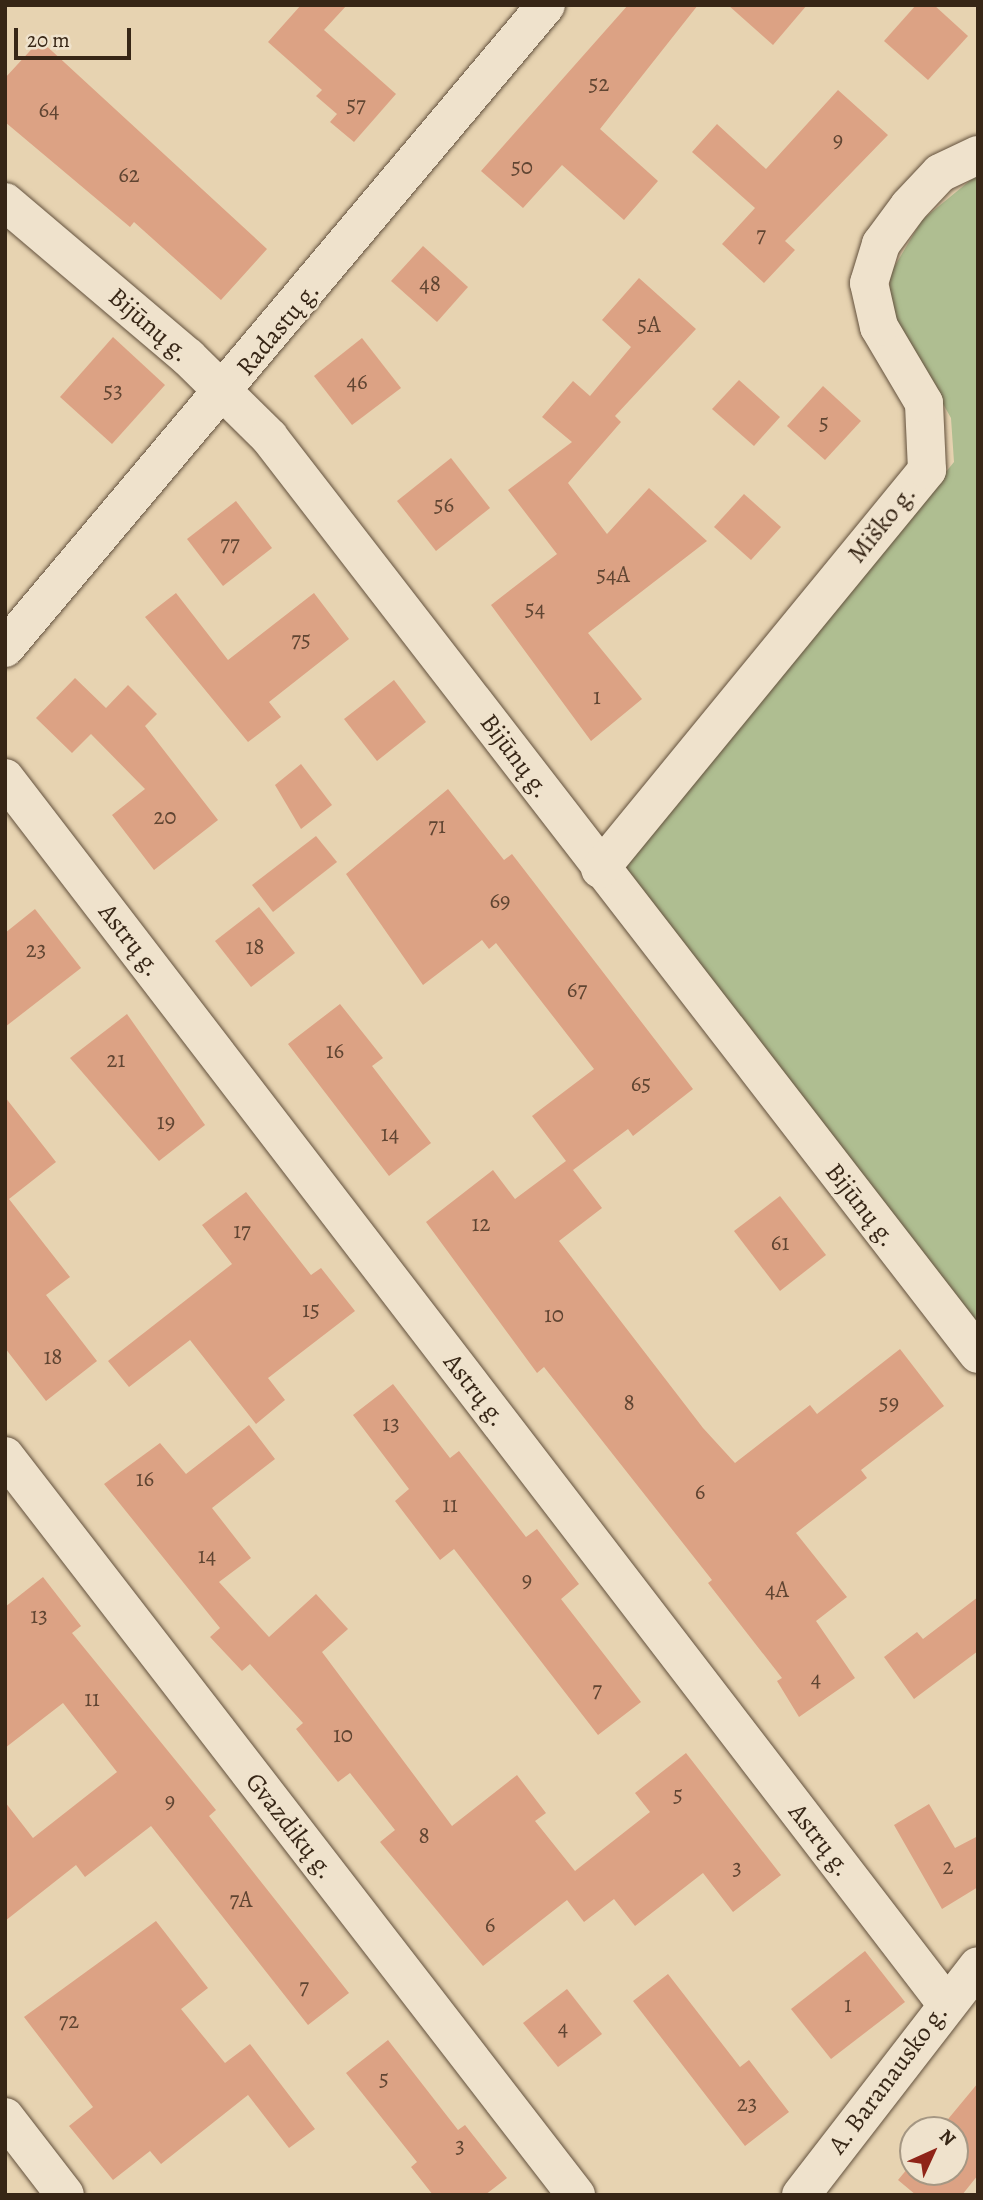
<!DOCTYPE html>
<meta charset="utf-8">
<style>
body{margin:0}
#map{position:relative;width:983px;height:2200px;overflow:hidden;background:#e7d3b1;font-family:Alegreya,serif}
div>[style]{position:absolute}
.green>*{inset:0;background:#afbe91}
.building>*{inset:0;background:#dca284}
.roads{filter:drop-shadow(0 0 2px #63513d) drop-shadow(0 0 2px #63513d)}
.minor>*{height:38px;margin:-19px;padding:0 19px;transform-origin:19px;border-radius:19px;background:#efe2cc}
span{translate:-50% -50%;white-space:nowrap;text-align:center;line-height:1.15;-webkit-text-stroke:5px #efe2cc;paint-order:stroke}
.number-label{font-size:23px;color:#604532}
.number-label span{-webkit-text-stroke-width:0}
.street-label{font-size:26px;color:#372616}
.frame{position:absolute;inset:0;border:7px solid #372616;pointer-events:none}
.north{position:absolute;left:899px;top:2116px;width:70px;height:70px;box-sizing:border-box;background:#efe2cc;border:2px solid #a59783;border-radius:50%;rotate:45deg;font-size:19px;font-weight:700;line-height:28px;text-align:center;color:#372616}
.north::after{content:'';display:block;margin:auto;width:24px;height:32px;background:#8f2418;clip-path:polygon(50% 0,100% 100%,50% 72%,0 100%)}
.scale{position:absolute;left:14px;top:28px;width:117px;height:32px;box-sizing:border-box;border:4px solid #372616;border-top:0;padding-left:9px;font-size:21px;line-height:24px;white-space:nowrap;color:#372616;-webkit-text-stroke:5px #efe2cc;paint-order:stroke}
</style>
<div id="map">
<div class="green">
<i style="clip-path:polygon(978px 174px,978px 1325px,623px 870px,954px 462px,951px 418px,890px 310px,890px 274px,922px 220px)"></i>
</div>
<div class="building">
<i style="clip-path:polygon(301px 5px,347px 5px,324px 30px,396px 94px,354px 142px,330px 122px,337px 114px,316px 96px,322px 90px,268px 42px)"></i>
<i style="clip-path:polygon(628px 5px,698px 5px,600px 129px,658px 181px,624px 220px,562px 165px,523px 208px,481px 171px)"></i>
<i style="clip-path:polygon(728px 5px,807px 5px,773px 45px)"></i>
<i style="clip-path:polygon(916px 5px,934px 5px,968px 36px,928px 80px,884px 41px)"></i>
<i style="clip-path:polygon(40px 40px,267px 249px,221px 300px,134px 222px,130px 227px,5px 122px,5px 78px)"></i>
<i style="clip-path:polygon(838px 90px,888px 135px,785px 241px,795px 250px,764px 283px,722px 244px,755px 208px,692px 152px,717px 124px,766px 169px)"></i>
<i style="clip-path:polygon(423px 246px,468px 287px,437px 322px,391px 281px)"></i>
<i style="clip-path:polygon(639px 278px,696px 329px,615px 416px,621px 422px,568px 483px,607px 534px,649px 488px,707px 541px,588px 633px,642px 699px,591px 741px,491px 605px,557px 554px,508px 490px,572px 442px,542px 417px,573px 381px,590px 396px,631px 347px,602px 320px)"></i>
<i style="clip-path:polygon(113px 337px,165px 385px,112px 444px,60px 397px)"></i>
<i style="clip-path:polygon(362px 338px,401px 388px,352px 425px,314px 376px)"></i>
<i style="clip-path:polygon(739px 380px,780px 417px,754px 446px,712px 409px)"></i>
<i style="clip-path:polygon(823px 386px,861px 421px,825px 460px,787px 426px)"></i>
<i style="clip-path:polygon(451px 458px,490px 508px,436px 551px,397px 501px)"></i>
<i style="clip-path:polygon(744px 494px,781px 527px,751px 560px,714px 527px)"></i>
<i style="clip-path:polygon(236px 501px,272px 548px,223px 586px,187px 539px)"></i>
<i style="clip-path:polygon(176px 593px,228px 660px,314px 593px,349px 639px,269px 702px,281px 717px,248px 742px,145px 617px)"></i>
<i style="clip-path:polygon(75px 678px,106px 708px,128px 685px,157px 714px,145px 726px,218px 820px,154px 870px,112px 815px,145px 789px,91px 734px,72px 753px,36px 718px)"></i>
<i style="clip-path:polygon(394px 680px,426px 722px,377px 761px,344px 719px)"></i>
<i style="clip-path:polygon(301px 764px,332px 805px,301px 829px,275px 785px)"></i>
<i style="clip-path:polygon(448px 789px,504px 860px,512px 854px,693px 1089px,633px 1136px,628px 1129px,573px 1170px,602px 1208px,559px 1241px,703px 1428px,735px 1463px,810px 1405px,817px 1414px,900px 1349px,944px 1406px,861px 1470px,867px 1478px,796px 1533px,847px 1597px,816px 1621px,855px 1678px,799px 1717px,777px 1681px,782px 1678px,708px 1583px,712px 1580px,544px 1367px,537px 1373px,426px 1222px,493px 1170px,515px 1199px,566px 1161px,532px 1116px,594px 1069px,496px 943px,489px 949px,482px 940px,423px 985px,346px 874px)"></i>
<i style="clip-path:polygon(316px 836px,337px 862px,273px 912px,252px 885px)"></i>
<i style="clip-path:polygon(259px 907px,295px 953px,251px 987px,215px 941px)"></i>
<i style="clip-path:polygon(35px 909px,81px 968px,5px 1027px,5px 933px)"></i>
<i style="clip-path:polygon(340px 1004px,383px 1058px,372px 1066px,431px 1143px,389px 1176px,288px 1044px)"></i>
<i style="clip-path:polygon(127px 1014px,205px 1125px,159px 1161px,70px 1058px)"></i>
<i style="clip-path:polygon(5px 1097px,56px 1162px,9px 1199px,70px 1277px,46px 1295px,97px 1361px,46px 1401px,5px 1348px)"></i>
<i style="clip-path:polygon(246px 1192px,311px 1275px,321px 1268px,355px 1311px,268px 1378px,285px 1400px,256px 1424px,190px 1340px,129px 1387px,108px 1361px,232px 1264px,202px 1225px)"></i>
<i style="clip-path:polygon(780px 1196px,826px 1255px,780px 1291px,734px 1231px)"></i>
<i style="clip-path:polygon(393px 1384px,450px 1458px,459px 1451px,526px 1537px,537px 1529px,579px 1584px,561px 1599px,641px 1702px,598px 1735px,454px 1549px,440px 1560px,395px 1501px,409px 1489px,353px 1415px)"></i>
<i style="clip-path:polygon(249px 1425px,275px 1459px,212px 1508px,251px 1558px,219px 1582px,269px 1637px,316px 1594px,348px 1629px,322px 1652px,452px 1826px,517px 1775px,546px 1813px,535px 1821px,575px 1871px,650px 1812px,635px 1793px,686px 1753px,781px 1875px,733px 1912px,703px 1873px,635px 1926px,614px 1899px,584px 1922px,567px 1900px,483px 1966px,380px 1842px,395px 1830px,350px 1773px,338px 1782px,296px 1729px,303px 1723px,250px 1664px,242px 1671px,210px 1637px,220px 1628px,104px 1484px,160px 1443px,186px 1474px)"></i>
<i style="clip-path:polygon(43px 1577px,81px 1626px,72px 1633px,216px 1810px,209px 1816px,349px 1993px,308px 2025px,151px 1826px,85px 1877px,76px 1865px,5px 1921px,5px 1802px,33px 1838px,117px 1772px,63px 1703px,5px 1748px,5px 1607px)"></i>
<i style="clip-path:polygon(978px 1597px,978px 1651px,914px 1699px,884px 1657px,917px 1632px,923px 1639px)"></i>
<i style="clip-path:polygon(929px 1804px,955px 1848px,978px 1836px,978px 1887px,942px 1909px,894px 1825px)"></i>
<i style="clip-path:polygon(156px 1921px,208px 1988px,181px 2009px,225px 2063px,250px 2044px,315px 2129px,289px 2148px,248px 2095px,161px 2164px,150px 2151px,113px 2180px,69px 2126px,93px 2107px,24px 2017px)"></i>
<i style="clip-path:polygon(865px 1951px,905px 2002px,831px 2059px,791px 2009px)"></i>
<i style="clip-path:polygon(668px 1974px,740px 2067px,749px 2060px,789px 2112px,745px 2146px,633px 2001px)"></i>
<i style="clip-path:polygon(567px 1989px,602px 2034px,558px 2067px,523px 2023px)"></i>
<i style="clip-path:polygon(388px 2040px,458px 2130px,465px 2125px,507px 2178px,485px 2195px,433px 2195px,411px 2167px,417px 2162px,346px 2073px)"></i>
<i style="clip-path:polygon(978px 2083px,978px 2175px,962px 2195px,916px 2195px,898px 2180px,913px 2162px,913px 2172px,955px 2172px,955px 2130px,939px 2130px)"></i>
</div>
<div class="roads">
<div class="minor">
<i style="left:5px;top:202px;width:240px;rotate:40.3deg"></i>
<i style="left:188px;top:357px;width:114px;rotate:44.6deg"></i>
<i style="left:269px;top:437px;width:1159px;rotate:52.29deg"></i>
<i style="left:5px;top:648px;width:840px;rotate:-49.92deg"></i>
<i style="left:5px;top:778px;width:1543px;rotate:52.48deg"></i>
<i style="left:600px;top:869px;width:516px;rotate:-50.66deg"></i>
<i style="left:927px;top:470px;width:67px;rotate:-92.6deg"></i>
<i style="left:924px;top:403px;width:88px;rotate:-120.6deg"></i>
<i style="left:879px;top:327px;width:45px;rotate:-102.8deg"></i>
<i style="left:869px;top:283px;width:41px;rotate:-72.9deg"></i>
<i style="left:881px;top:244px;width:47px;rotate:-53.6deg"></i>
<i style="left:909px;top:206px;width:45px;rotate:-46.8deg"></i>
<i style="left:940px;top:173px;width:42px;rotate:-25.3deg"></i>
<i style="left:5px;top:1456px;width:934px;rotate:52.31deg"></i>
<i style="left:5px;top:2117px;width:98px;rotate:52.4deg"></i>
<i style="left:801px;top:2195px;width:289px;rotate:-52.3deg"></i>
</div>
</div>
<div class="number-label">
<span style="left:599px;top:84px">52</span>
<span style="left:356px;top:105px">57</span>
<span style="left:49px;top:110px">64</span>
<span style="left:838px;top:140px">9</span>
<span style="left:522px;top:167px">50</span>
<span style="left:129px;top:175px">62</span>
<span style="left:761px;top:235px">7</span>
<span style="left:430px;top:284px">48</span>
<span style="left:649px;top:325px">5A</span>
<span style="left:357px;top:382px">46</span>
<span style="left:113px;top:391px">53</span>
<span style="left:824px;top:423px">5</span>
<span style="left:444px;top:505px">56</span>
<span style="left:230px;top:544px">77</span>
<span style="left:613px;top:575px">54A</span>
<span style="left:535px;top:609px">54</span>
<span style="left:301px;top:640px">75</span>
<span style="left:597px;top:697px">1</span>
<span style="left:165px;top:817px">20</span>
<span style="left:437px;top:826px">71</span>
<span style="left:500px;top:901px">69</span>
<span style="left:255px;top:947px">18</span>
<span style="left:36px;top:950px">23</span>
<span style="left:577px;top:990px">67</span>
<span style="left:335px;top:1051px">16</span>
<span style="left:116px;top:1060px">21</span>
<span style="left:641px;top:1084px">65</span>
<span style="left:166px;top:1122px">19</span>
<span style="left:390px;top:1134px">14</span>
<span style="left:481px;top:1224px">12</span>
<span style="left:242px;top:1231px">17</span>
<span style="left:780px;top:1243px">61</span>
<span style="left:311px;top:1310px">15</span>
<span style="left:554px;top:1315px">10</span>
<span style="left:53px;top:1357px">18</span>
<span style="left:629px;top:1403px">8</span>
<span style="left:889px;top:1403px">59</span>
<span style="left:391px;top:1424px">13</span>
<span style="left:145px;top:1479px">16</span>
<span style="left:700px;top:1492px">6</span>
<span style="left:450px;top:1505px">11</span>
<span style="left:207px;top:1556px">14</span>
<span style="left:527px;top:1580px">9</span>
<span style="left:777px;top:1590px">4A</span>
<span style="left:39px;top:1616px">13</span>
<span style="left:816px;top:1679px">4</span>
<span style="left:597px;top:1690px">7</span>
<span style="left:92px;top:1699px">11</span>
<span style="left:343px;top:1735px">10</span>
<span style="left:678px;top:1795px">5</span>
<span style="left:170px;top:1801px">9</span>
<span style="left:424px;top:1836px">8</span>
<span style="left:948px;top:1867px">2</span>
<span style="left:737px;top:1868px">3</span>
<span style="left:241px;top:1900px">7A</span>
<span style="left:490px;top:1925px">6</span>
<span style="left:304px;top:1987px">7</span>
<span style="left:848px;top:2005px">1</span>
<span style="left:69px;top:2021px">72</span>
<span style="left:563px;top:2028px">4</span>
<span style="left:384px;top:2079px">5</span>
<span style="left:747px;top:2104px">23</span>
<span style="left:460px;top:2146px">3</span>
</div>
<div class="street-label">
<span style="left:149px;top:325px;rotate:41deg">Bijūnų g.</span>
<span style="left:278px;top:329px;rotate:-50deg">Radastų g.</span>
<span style="left:882px;top:524px;rotate:-51deg">Miško g.</span>
<span style="left:515px;top:756px;rotate:53deg">Bijūnų g.</span>
<span style="left:130px;top:940px;rotate:52deg">Astrų g.</span>
<span style="left:861px;top:1205px;rotate:52deg">Bijūnų g.</span>
<span style="left:475px;top:1390px;rotate:52deg">Astrų g.</span>
<span style="left:290px;top:1826px;rotate:52deg">Gvazdikų g.</span>
<span style="left:820px;top:1840px;rotate:52deg">Astrų g.</span>
<span style="left:888px;top:2079px;rotate:-53deg">A. Baranausko g.</span>
</div>
<div class="frame"></div>
<div class="north">N</div>
<div class="scale">20 m</div>
</div>
